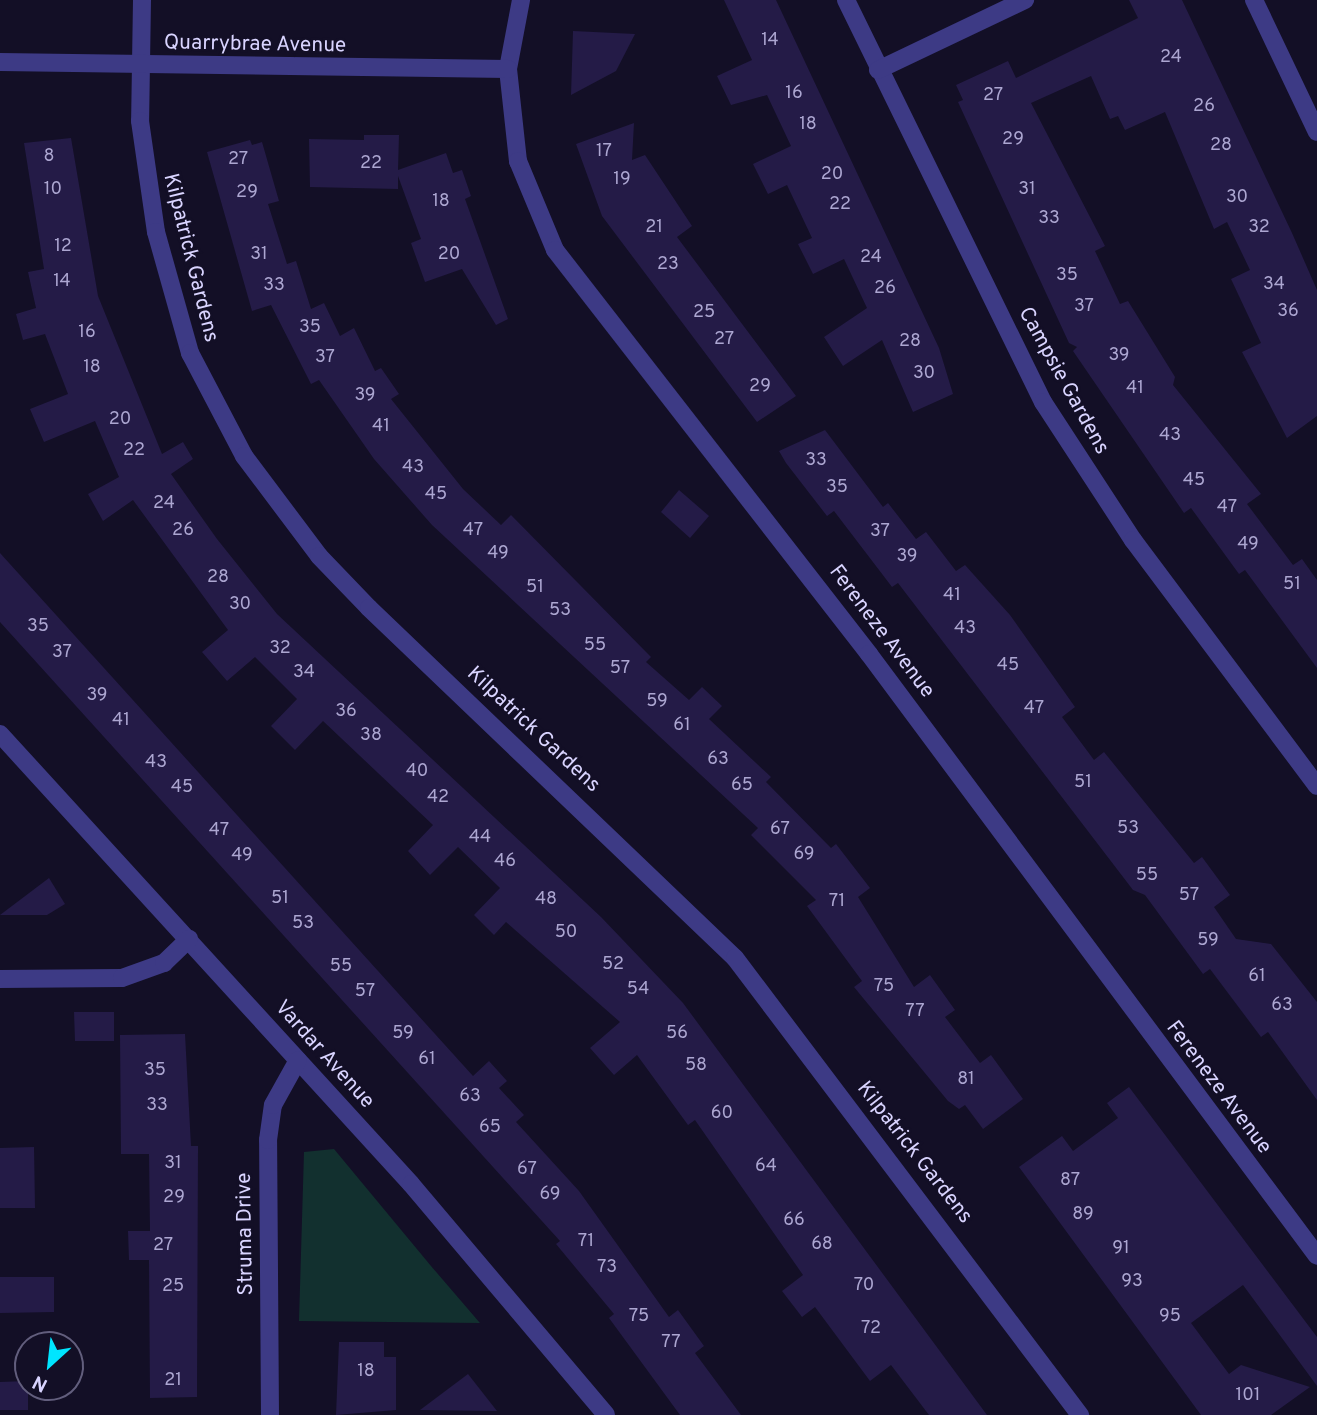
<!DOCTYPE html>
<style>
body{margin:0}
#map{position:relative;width:1317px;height:1415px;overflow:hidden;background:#130f26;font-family:Overpass,sans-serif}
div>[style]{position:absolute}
.green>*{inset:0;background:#12302f}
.building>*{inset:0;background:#241b47}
.street>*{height:18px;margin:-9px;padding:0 9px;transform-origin:9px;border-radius:9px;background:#3d3a85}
span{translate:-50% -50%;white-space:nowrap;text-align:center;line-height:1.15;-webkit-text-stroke:5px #130f26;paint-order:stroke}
.number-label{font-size:18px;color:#aca6d1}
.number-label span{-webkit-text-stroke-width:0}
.street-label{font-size:21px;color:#d9d4ff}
.north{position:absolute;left:14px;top:1331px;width:70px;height:70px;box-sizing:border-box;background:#130f26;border:2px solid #625e7d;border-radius:50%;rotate:207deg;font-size:19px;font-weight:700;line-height:28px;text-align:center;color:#d9d4ff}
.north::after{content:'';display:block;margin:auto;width:24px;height:32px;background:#00e5ff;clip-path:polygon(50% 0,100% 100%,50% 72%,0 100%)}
</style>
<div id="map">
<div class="green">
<i style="clip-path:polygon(334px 1149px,431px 1266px,480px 1323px,299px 1321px,304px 1152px)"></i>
</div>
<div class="building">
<i style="clip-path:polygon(724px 0,776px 0,939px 348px,953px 394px,913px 412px,882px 340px,843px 366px,824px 337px,867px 308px,844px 259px,813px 274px,798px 244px,812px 238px,787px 185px,768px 194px,753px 164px,791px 146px,767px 95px,731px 105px,717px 76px,752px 60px)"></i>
<i style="clip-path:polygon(1129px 0,1182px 0,1292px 233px,1317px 290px,1317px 416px,1287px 438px,1242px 352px,1261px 343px,1231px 279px,1250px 270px,1227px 222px,1214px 229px,1165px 112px,1125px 130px,1118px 116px,1110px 119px,1091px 76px,1031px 103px,1105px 246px,1095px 251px,1120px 304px,1128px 301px,1175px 377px,1173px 385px,1261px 494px,1247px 504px,1293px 565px,1302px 559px,1317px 580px,1317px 668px,1245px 570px,1239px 574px,1191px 508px,1184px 513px,1073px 351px,1077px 347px,1069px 343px,958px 102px,963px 100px,956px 85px,1008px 61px,1016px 78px,1138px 18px)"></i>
<i style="clip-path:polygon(573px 31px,635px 34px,616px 71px,571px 95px)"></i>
<i style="clip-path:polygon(634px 123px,632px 160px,645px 155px,692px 226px,677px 237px,796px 396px,757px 422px,602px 216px,576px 144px)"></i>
<i style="clip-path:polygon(364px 135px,399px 135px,398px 170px,446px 153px,453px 173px,462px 170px,471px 196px,465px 199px,508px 319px,496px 325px,462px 269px,425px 282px,411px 243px,421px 239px,398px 176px,398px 189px,310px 187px,309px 139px,364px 140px)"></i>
<i style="clip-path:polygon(71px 138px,98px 296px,162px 454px,183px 442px,193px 459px,171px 474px,217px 539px,277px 614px,601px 917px,683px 1003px,987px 1415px,929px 1415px,891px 1365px,870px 1381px,815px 1307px,802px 1317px,782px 1291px,803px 1275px,695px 1120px,688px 1125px,637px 1055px,614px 1075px,590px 1048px,620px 1022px,506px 922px,494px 935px,474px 915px,500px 888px,458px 847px,430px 875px,408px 851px,433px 825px,323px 721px,295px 750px,271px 726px,297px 699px,255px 657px,227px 681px,202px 652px,228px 630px,133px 500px,103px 521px,88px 494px,119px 477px,95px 421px,44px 442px,30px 409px,68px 394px,45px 334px,23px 340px,16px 314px,36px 308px,28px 272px,44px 269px,24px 143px)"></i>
<i style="clip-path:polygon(250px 140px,252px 145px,262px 142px,279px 201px,268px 204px,287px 264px,296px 261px,311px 309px,324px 303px,340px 336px,354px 328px,375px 371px,381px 368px,399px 394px,391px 399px,463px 489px,501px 525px,511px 515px,651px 657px,646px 662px,689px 700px,702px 687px,722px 706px,709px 719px,771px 777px,766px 782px,831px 848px,836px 844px,870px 888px,858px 897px,914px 987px,930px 975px,955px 1010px,945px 1017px,980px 1063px,991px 1055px,1023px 1099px,983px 1129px,965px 1105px,959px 1109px,948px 1101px,854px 987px,862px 981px,807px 906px,816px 900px,751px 835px,758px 828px,432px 525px,374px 459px,319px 380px,311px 384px,271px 305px,252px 311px,207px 152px)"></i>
<i style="clip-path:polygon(825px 430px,883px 507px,888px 503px,916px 539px,926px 532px,956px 571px,965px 565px,1010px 615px,1075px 707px,1062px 717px,1094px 760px,1104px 752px,1194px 863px,1202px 857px,1230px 895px,1214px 907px,1236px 939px,1271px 944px,1317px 1002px,1317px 1100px,1268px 1032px,1261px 1037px,1210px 969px,1203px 974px,1145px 895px,1133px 890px,898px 583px,892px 587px,834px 511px,827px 516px,786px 463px,779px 451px)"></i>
<i style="clip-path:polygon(679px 490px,709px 516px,690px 538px,661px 512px)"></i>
<i style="clip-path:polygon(0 553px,473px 1076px,489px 1061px,507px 1081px,499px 1088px,524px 1115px,516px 1122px,579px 1191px,669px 1317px,678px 1310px,704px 1346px,695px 1353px,741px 1415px,680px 1415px,609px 1318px,614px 1314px,556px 1244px,560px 1241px,0 622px)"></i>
<i style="clip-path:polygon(49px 878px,65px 904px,47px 915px,0 915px)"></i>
<i style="clip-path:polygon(74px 1012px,114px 1012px,114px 1041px,75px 1041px)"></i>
<i style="clip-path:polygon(185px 1034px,191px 1146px,198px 1146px,197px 1397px,150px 1398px,149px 1260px,129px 1260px,128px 1231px,150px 1231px,149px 1154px,121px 1154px,120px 1035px)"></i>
<i style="clip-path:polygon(1129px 1087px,1317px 1337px,1317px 1386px,1243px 1285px,1191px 1323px,1229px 1374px,1241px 1365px,1310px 1387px,1271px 1415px,1201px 1415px,1019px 1167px,1062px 1136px,1073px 1151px,1118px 1118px,1107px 1103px)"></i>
<i style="clip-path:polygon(34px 1147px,35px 1208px,0 1208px,0 1148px)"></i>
<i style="clip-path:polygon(0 1277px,54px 1277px,54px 1312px,0 1313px)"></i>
<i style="clip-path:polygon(339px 1342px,384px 1342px,384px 1357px,396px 1357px,396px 1410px,336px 1415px)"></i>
<i style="clip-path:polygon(468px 1374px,497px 1411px,420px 1410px)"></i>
<i style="clip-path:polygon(28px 1381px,28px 1410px,0 1410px,0 1382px)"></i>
</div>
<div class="street">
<i style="left:142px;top:0;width:121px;rotate:90.9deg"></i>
<i style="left:140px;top:121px;width:112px;rotate:81.8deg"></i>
<i style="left:156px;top:232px;width:126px;rotate:74.3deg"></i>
<i style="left:190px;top:353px;width:116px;rotate:62.3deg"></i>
<i style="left:244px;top:456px;width:125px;rotate:53.1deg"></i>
<i style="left:319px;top:556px;width:72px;rotate:46.1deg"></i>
<i style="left:369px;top:608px;width:506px;rotate:43.72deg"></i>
<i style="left:735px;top:958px;width:573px;rotate:52.95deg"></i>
<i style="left:521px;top:0;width:70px;rotate:100.7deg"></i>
<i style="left:508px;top:69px;width:93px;rotate:83.8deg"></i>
<i style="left:518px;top:161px;width:96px;rotate:67.4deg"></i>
<i style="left:555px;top:250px;width:512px;rotate:52.14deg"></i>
<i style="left:869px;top:654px;width:750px;rotate:53.34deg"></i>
<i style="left:846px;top:0;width:448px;rotate:63.9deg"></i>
<i style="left:1043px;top:402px;width:165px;rotate:56.9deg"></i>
<i style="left:1133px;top:540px;width:307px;rotate:53.2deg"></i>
<i style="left:1254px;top:0;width:146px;rotate:64.5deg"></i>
<i style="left:0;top:62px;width:508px;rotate:0.79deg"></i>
<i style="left:878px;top:70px;width:163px;rotate:-25.5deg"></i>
<i style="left:0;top:734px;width:609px;rotate:47.59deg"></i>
<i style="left:411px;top:1184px;width:302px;rotate:49.8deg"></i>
<i style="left:0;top:979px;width:122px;rotate:-0.5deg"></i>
<i style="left:122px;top:978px;width:45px;rotate:-19.7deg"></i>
<i style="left:164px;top:963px;width:35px;rotate:-44deg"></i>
<i style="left:270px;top:1415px;width:275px;rotate:-90.4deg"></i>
<i style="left:268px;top:1140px;width:35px;rotate:-82deg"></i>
<i style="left:273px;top:1105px;width:51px;rotate:-60.9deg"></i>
</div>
<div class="number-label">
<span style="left:770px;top:41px">14</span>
<span style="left:1171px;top:58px">24</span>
<span style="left:794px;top:94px">16</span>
<span style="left:993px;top:96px">27</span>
<span style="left:1204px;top:107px">26</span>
<span style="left:808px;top:125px">18</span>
<span style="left:1013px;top:140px">29</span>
<span style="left:1221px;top:146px">28</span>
<span style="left:604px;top:152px">17</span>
<span style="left:49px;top:157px">8</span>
<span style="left:238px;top:160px">27</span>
<span style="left:371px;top:164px">22</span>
<span style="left:832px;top:175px">20</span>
<span style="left:622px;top:180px">19</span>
<span style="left:53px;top:190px">10</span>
<span style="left:1027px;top:190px">31</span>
<span style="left:247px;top:193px">29</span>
<span style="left:1237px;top:198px">30</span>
<span style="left:441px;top:202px">18</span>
<span style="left:840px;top:205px">22</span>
<span style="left:1049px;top:219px">33</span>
<span style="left:654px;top:228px">21</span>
<span style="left:1259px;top:228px">32</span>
<span style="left:63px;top:247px">12</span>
<span style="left:259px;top:255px">31</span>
<span style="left:449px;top:255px">20</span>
<span style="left:871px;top:258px">24</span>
<span style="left:668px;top:265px">23</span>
<span style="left:1067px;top:276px">35</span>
<span style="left:62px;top:282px">14</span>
<span style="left:1274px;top:285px">34</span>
<span style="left:274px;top:286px">33</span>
<span style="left:885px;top:289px">26</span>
<span style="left:1084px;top:307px">37</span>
<span style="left:1288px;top:312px">36</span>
<span style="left:704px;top:313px">25</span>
<span style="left:310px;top:328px">35</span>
<span style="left:87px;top:333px">16</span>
<span style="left:724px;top:340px">27</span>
<span style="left:910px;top:342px">28</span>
<span style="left:1119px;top:356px">39</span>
<span style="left:325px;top:358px">37</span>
<span style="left:92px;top:368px">18</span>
<span style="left:924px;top:374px">30</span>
<span style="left:760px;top:387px">29</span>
<span style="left:1135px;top:389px">41</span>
<span style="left:365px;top:396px">39</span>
<span style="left:120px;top:420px">20</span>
<span style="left:381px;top:427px">41</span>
<span style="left:1170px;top:436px">43</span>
<span style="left:134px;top:451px">22</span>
<span style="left:816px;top:461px">33</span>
<span style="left:413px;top:468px">43</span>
<span style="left:1194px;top:481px">45</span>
<span style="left:837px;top:488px">35</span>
<span style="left:436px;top:495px">45</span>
<span style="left:164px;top:504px">24</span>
<span style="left:1227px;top:508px">47</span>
<span style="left:183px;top:531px">26</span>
<span style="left:473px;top:531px">47</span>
<span style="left:880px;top:532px">37</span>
<span style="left:1248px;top:545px">49</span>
<span style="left:498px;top:554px">49</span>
<span style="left:907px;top:557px">39</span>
<span style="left:218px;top:578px">28</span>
<span style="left:1292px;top:585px">51</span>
<span style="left:535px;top:588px">51</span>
<span style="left:952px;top:596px">41</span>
<span style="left:240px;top:605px">30</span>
<span style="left:560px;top:611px">53</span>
<span style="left:38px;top:627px">35</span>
<span style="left:965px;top:629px">43</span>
<span style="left:595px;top:646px">55</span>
<span style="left:280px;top:649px">32</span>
<span style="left:62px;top:653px">37</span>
<span style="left:1008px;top:666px">45</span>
<span style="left:620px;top:669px">57</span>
<span style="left:304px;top:673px">34</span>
<span style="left:97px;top:696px">39</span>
<span style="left:657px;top:702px">59</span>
<span style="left:1034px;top:709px">47</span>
<span style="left:346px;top:712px">36</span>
<span style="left:121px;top:721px">41</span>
<span style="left:682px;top:726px">61</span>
<span style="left:371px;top:736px">38</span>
<span style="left:718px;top:760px">63</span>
<span style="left:156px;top:763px">43</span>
<span style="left:417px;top:772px">40</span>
<span style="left:1083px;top:783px">51</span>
<span style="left:742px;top:786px">65</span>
<span style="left:182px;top:788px">45</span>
<span style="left:438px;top:798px">42</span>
<span style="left:1128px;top:829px">53</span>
<span style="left:780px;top:830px">67</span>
<span style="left:219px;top:831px">47</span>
<span style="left:480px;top:838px">44</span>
<span style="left:804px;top:855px">69</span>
<span style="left:242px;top:856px">49</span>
<span style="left:505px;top:862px">46</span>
<span style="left:1147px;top:876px">55</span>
<span style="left:1189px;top:896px">57</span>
<span style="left:280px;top:899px">51</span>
<span style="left:546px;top:900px">48</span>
<span style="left:837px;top:902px">71</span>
<span style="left:303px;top:924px">53</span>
<span style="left:566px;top:933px">50</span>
<span style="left:1208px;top:941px">59</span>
<span style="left:613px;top:965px">52</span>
<span style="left:341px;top:967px">55</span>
<span style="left:1257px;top:977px">61</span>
<span style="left:884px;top:987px">75</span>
<span style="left:638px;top:990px">54</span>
<span style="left:365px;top:992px">57</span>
<span style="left:1282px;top:1006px">63</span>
<span style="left:915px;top:1012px">77</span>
<span style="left:403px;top:1034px">59</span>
<span style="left:677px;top:1034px">56</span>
<span style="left:427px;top:1060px">61</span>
<span style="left:696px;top:1066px">58</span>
<span style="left:155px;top:1071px">35</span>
<span style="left:966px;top:1080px">81</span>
<span style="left:470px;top:1097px">63</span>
<span style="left:157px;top:1106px">33</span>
<span style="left:722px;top:1114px">60</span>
<span style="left:490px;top:1128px">65</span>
<span style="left:173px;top:1164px">31</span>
<span style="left:766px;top:1167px">64</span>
<span style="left:527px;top:1170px">67</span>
<span style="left:1070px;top:1181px">87</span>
<span style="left:550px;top:1195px">69</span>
<span style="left:174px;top:1198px">29</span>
<span style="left:1083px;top:1215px">89</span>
<span style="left:794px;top:1221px">66</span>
<span style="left:586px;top:1242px">71</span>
<span style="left:822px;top:1245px">68</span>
<span style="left:163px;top:1246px">27</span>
<span style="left:1121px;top:1249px">91</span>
<span style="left:607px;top:1268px">73</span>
<span style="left:1132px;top:1282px">93</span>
<span style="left:864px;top:1286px">70</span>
<span style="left:173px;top:1287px">25</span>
<span style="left:639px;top:1317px">75</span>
<span style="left:1170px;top:1317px">95</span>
<span style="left:871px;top:1329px">72</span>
<span style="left:671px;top:1343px">77</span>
<span style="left:366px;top:1372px">18</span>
<span style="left:173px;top:1381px">21</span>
<span style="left:1248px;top:1396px">101</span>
</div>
<div class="street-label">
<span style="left:255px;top:45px;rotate:1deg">Quarrybrae Avenue</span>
<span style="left:190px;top:258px;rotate:76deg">Kilpatrick Gardens</span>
<span style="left:1063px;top:381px;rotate:61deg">Campsie Gardens</span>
<span style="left:881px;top:632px;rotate:53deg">Fereneze Avenue</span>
<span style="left:533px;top:730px;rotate:43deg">Kilpatrick Gardens</span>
<span style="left:324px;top:1055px;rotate:48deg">Vardar Avenue</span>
<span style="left:1218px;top:1088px;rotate:53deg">Fereneze Avenue</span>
<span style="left:914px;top:1153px;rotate:52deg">Kilpatrick Gardens</span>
<span style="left:246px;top:1234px;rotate:-91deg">Struma Drive</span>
</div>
<div class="north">N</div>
</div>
